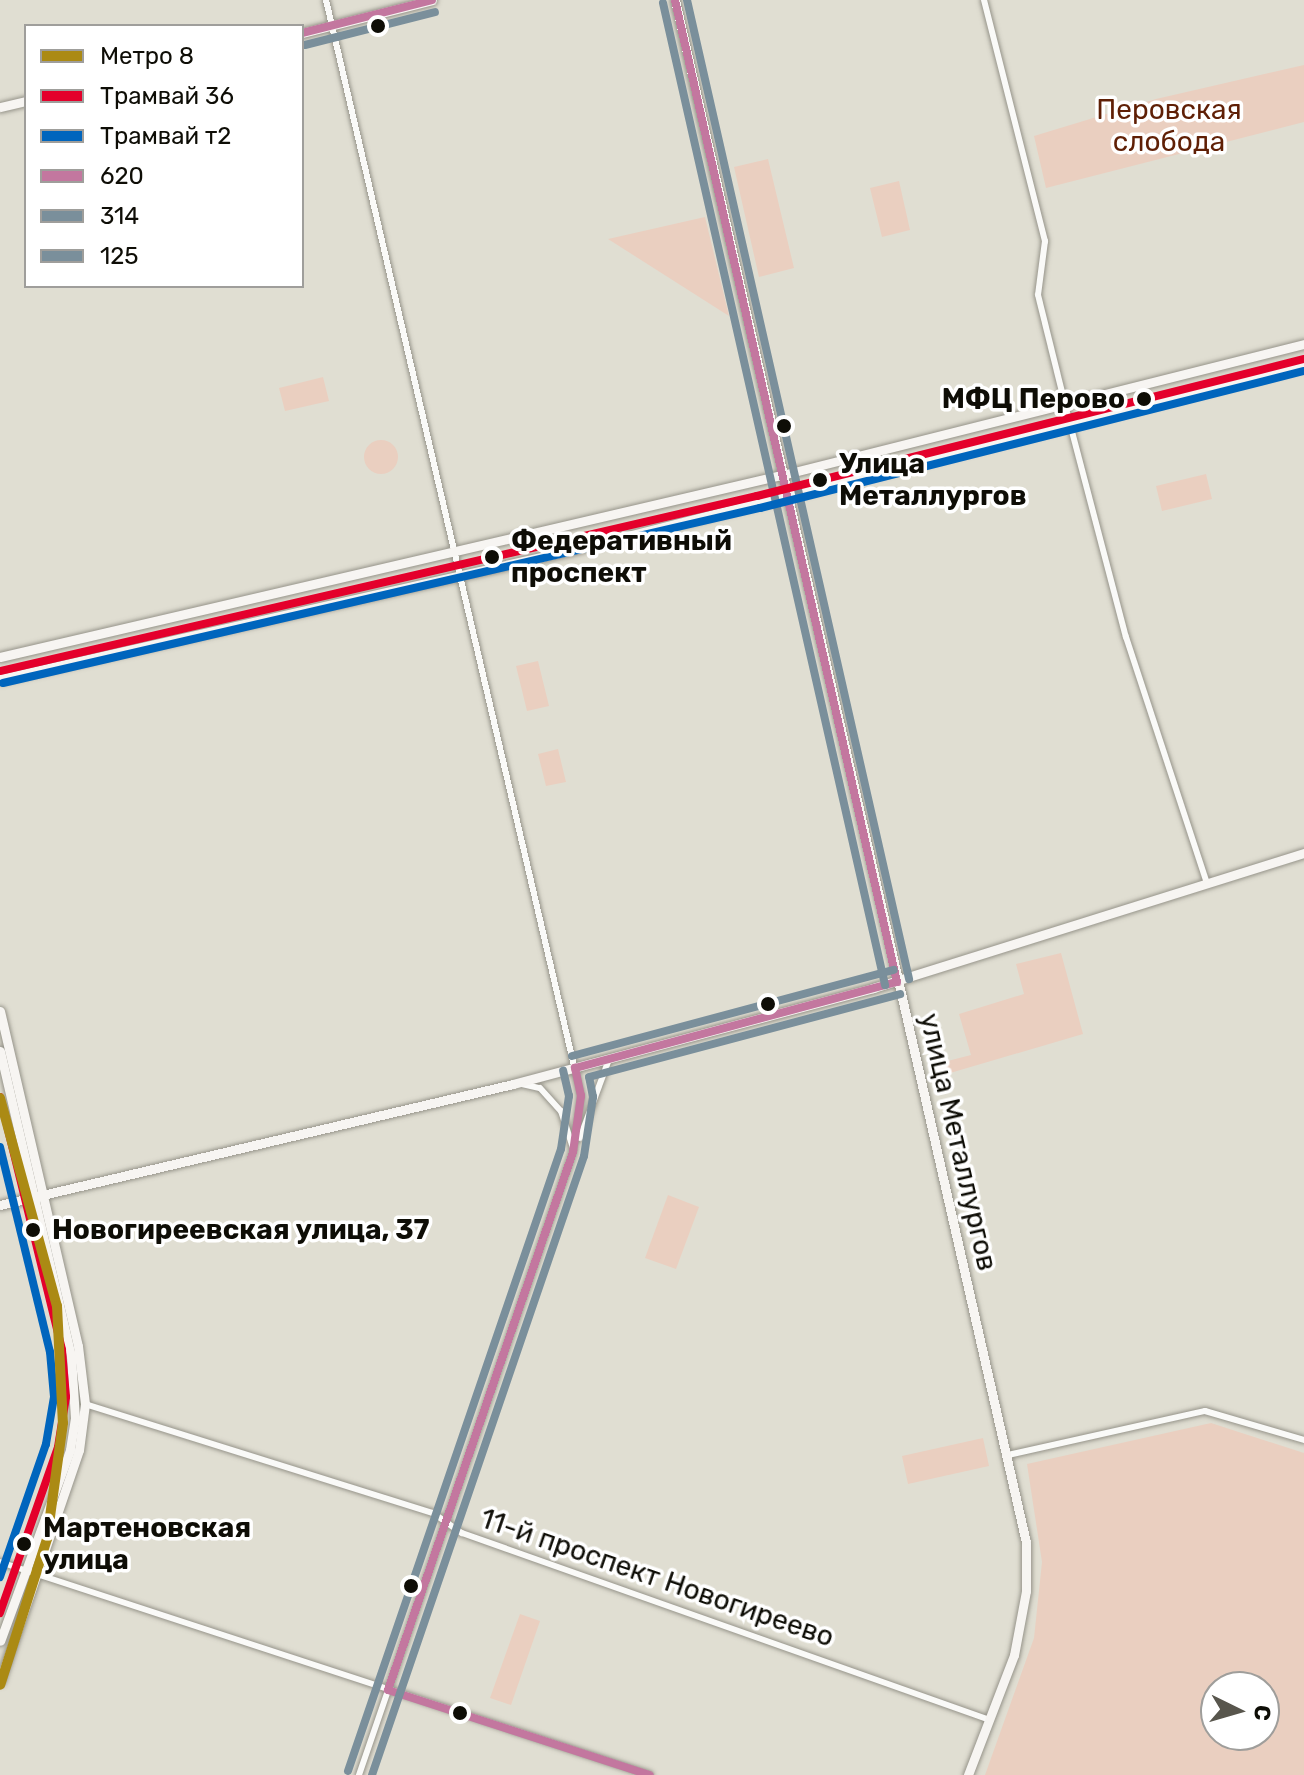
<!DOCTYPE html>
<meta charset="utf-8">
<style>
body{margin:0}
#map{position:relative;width:1304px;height:1775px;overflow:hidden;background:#e0ded2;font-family:Rubik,sans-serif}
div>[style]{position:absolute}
.green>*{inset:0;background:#eacfc0}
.round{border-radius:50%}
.roads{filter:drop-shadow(0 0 2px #96948a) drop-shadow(0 0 2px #96948a)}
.street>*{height:6px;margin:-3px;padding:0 3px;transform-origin:3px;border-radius:3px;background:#fafaf8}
.secondary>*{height:9px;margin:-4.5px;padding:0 4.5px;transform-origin:4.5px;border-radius:4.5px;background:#f7f5f2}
.bus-1>*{height:8px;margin:-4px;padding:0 4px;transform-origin:4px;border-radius:4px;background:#c3779f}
.bus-2>*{height:8px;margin:-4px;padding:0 4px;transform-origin:4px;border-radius:4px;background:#7a8f9b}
.bus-3>*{height:8px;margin:-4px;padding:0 4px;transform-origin:4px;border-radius:4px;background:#7a8f9b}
.tram-1>*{height:8px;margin:-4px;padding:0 4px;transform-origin:4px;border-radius:4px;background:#e4002b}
.tram-2>*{height:8px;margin:-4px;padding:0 4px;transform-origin:4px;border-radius:4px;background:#0065bd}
.metro-1>*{height:10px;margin:-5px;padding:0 5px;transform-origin:5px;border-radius:5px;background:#ab8a14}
.dots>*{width:22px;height:22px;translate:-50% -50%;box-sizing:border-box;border:4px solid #fff;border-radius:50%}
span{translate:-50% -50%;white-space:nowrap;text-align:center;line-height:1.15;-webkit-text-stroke:7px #fff;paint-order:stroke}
.park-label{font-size:28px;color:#5f1f05}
.stop-label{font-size:28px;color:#0e0d06;font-weight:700}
.right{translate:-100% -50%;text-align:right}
.left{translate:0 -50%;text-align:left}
.street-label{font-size:28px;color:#0e0d06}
.legend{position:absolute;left:24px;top:24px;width:280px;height:264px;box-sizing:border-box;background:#fff;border:2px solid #9f9e9b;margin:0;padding:10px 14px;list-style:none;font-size:24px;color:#0e0d06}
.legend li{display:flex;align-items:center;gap:16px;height:40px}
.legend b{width:40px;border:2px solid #9f9e9b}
.north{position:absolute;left:1200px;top:1671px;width:80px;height:80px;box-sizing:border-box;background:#fff;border:2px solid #9f9e9b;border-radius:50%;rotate:95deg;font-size:22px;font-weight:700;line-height:32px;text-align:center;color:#0e0d06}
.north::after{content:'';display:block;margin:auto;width:28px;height:36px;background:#58564d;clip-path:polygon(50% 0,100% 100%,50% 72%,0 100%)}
</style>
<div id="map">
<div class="green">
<i style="clip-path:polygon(1304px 65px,1304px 122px,1046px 188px,1034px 136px,1156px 99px)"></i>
<i style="clip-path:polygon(768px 159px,794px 268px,759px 277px,734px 167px)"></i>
<i style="clip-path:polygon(899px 181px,910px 230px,882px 237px,870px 188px)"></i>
<i style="clip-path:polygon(705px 217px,729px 316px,608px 239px)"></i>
<i style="clip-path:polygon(323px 377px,329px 401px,285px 411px,279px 388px)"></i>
<i class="round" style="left:364px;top:440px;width:34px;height:34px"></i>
<i style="clip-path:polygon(1206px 474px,1212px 499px,1162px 511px,1156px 486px)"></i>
<i style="clip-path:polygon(538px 661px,549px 706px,527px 711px,516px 666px)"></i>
<i style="clip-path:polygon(558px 749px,566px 782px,546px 786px,538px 754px)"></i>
<i style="clip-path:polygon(1061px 953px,1083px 1034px,940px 1076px,936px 1064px,971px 1055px,959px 1014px,1024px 994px,1016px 964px)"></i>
<i style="clip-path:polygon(668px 1195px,699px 1207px,676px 1269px,645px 1258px)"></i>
<i style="clip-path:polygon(evenodd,1211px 1423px,1304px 1453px,1304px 1775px,985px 1775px,1034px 1638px,1042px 1562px,1027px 1464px,1211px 1423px,1216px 1687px,1264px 1687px,1264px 1735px,1216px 1735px,1216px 1687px)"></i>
<i style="clip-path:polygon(983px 1438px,989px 1466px,908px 1484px,902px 1456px)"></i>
<i style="clip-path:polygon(520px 1614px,540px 1621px,511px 1705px,490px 1698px)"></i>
</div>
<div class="roads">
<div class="street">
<i style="left:326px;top:0;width:1125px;rotate:76.9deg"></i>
<i style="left:581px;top:1096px;width:57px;rotate:98.1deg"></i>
<i style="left:573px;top:1152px;width:659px;rotate:108.96deg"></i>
<i style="left:984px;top:0;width:249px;rotate:75.8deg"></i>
<i style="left:1045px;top:241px;width:54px;rotate:97.4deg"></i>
<i style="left:1038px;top:295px;width:133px;rotate:76.1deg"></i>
<i style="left:1070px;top:424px;width:220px;rotate:75.3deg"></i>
<i style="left:1126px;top:637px;width:260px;rotate:71.8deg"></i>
<i style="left:522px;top:1084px;width:18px;rotate:13deg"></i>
<i style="left:540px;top:1088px;width:31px;rotate:48deg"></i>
<i style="left:561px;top:1111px;width:39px;rotate:72deg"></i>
<i style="left:580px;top:1138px;width:84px;rotate:-69.8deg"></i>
<i style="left:85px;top:1404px;width:365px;rotate:17.4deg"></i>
<i style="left:433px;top:1513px;width:35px;rotate:35deg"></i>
<i style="left:462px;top:1533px;width:557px;rotate:19.51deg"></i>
<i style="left:1008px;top:1455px;width:202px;rotate:-12.6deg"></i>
<i style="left:1205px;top:1411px;width:103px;rotate:16.3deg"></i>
<i style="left:0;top:1562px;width:684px;rotate:18.14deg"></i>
</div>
<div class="secondary">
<i style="left:675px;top:0;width:1581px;rotate:77.18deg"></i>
<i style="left:1026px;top:1542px;width:49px;rotate:90deg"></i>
<i style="left:1026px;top:1591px;width:65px;rotate:100.6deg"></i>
<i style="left:1014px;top:1655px;width:129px;rotate:111deg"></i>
<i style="left:302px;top:33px;width:134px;rotate:-14.2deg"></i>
<i style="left:0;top:107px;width:27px;rotate:-13deg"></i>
<i style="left:0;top:657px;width:807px;rotate:-13.11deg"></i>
<i style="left:786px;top:474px;width:534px;rotate:-14.09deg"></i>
<i style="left:0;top:679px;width:586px;rotate:-12.71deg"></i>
<i style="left:572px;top:550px;width:755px;rotate:-14.26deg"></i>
<i style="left:0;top:1011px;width:344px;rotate:76.9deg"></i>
<i style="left:78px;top:1346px;width:58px;rotate:83.1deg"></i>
<i style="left:85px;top:1404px;width:46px;rotate:97.4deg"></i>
<i style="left:79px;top:1450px;width:244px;rotate:108.9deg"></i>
<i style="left:0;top:1051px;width:313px;rotate:76.9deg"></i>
<i style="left:71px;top:1356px;width:62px;rotate:86.3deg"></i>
<i style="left:75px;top:1418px;width:32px;rotate:99deg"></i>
<i style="left:70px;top:1450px;width:203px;rotate:110.1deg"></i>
<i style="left:0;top:1205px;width:527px;rotate:-13.27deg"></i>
<i style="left:513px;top:1084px;width:373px;rotate:-14.9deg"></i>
<i style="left:873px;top:988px;width:452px;rotate:-17.4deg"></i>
</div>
</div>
<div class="bus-1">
<i style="left:675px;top:0;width:1007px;rotate:77.26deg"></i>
<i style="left:302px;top:33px;width:134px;rotate:-14.2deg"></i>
<i style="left:575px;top:1068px;width:333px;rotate:-15deg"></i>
<i style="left:388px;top:1690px;width:569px;rotate:-71.02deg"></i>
<i style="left:573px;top:1152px;width:57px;rotate:-81.9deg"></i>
<i style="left:581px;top:1096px;width:29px;rotate:-102deg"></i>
<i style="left:388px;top:1690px;width:275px;rotate:18deg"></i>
</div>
<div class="bus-2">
<i style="left:663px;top:3px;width:1007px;rotate:77.26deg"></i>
<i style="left:305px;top:45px;width:134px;rotate:-14.2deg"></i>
<i style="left:372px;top:1775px;width:654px;rotate:-71.09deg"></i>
<i style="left:584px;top:1156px;width:60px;rotate:-81.3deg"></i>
<i style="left:593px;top:1097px;width:20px;rotate:-101deg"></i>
<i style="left:589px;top:1077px;width:322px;rotate:-14.9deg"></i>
</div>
<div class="bus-3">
<i style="left:687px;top:0;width:1004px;rotate:77.22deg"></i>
<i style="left:572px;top:1056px;width:333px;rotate:-15deg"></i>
<i style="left:348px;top:1771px;width:657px;rotate:-71.1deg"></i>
<i style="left:561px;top:1149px;width:54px;rotate:-81.4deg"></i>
<i style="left:569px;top:1096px;width:26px;rotate:-103deg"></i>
</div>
<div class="tram-1">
<i style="left:0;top:671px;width:777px;rotate:-13.02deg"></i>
<i style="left:757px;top:496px;width:564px;rotate:-14.06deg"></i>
<i style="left:0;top:1097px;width:260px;rotate:76.2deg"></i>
<i style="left:62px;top:1350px;width:47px;rotate:85.1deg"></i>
<i style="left:66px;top:1397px;width:51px;rotate:99.1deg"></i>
<i style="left:58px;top:1447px;width:176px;rotate:109.3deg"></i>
</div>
<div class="tram-2">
<i style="left:3px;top:683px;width:777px;rotate:-13.02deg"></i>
<i style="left:760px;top:508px;width:561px;rotate:-14.14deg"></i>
<i style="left:0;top:1147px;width:211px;rotate:76.3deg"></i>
<i style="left:50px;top:1352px;width:45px;rotate:84.9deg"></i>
<i style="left:54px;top:1397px;width:48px;rotate:99.7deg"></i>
<i style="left:46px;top:1444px;width:141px;rotate:109.1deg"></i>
</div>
<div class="metro-1">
<i style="left:0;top:1098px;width:216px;rotate:74.7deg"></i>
<i style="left:57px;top:1306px;width:117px;rotate:87.1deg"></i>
<i style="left:63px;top:1423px;width:117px;rotate:97.9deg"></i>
<i style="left:47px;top:1539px;width:153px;rotate:107.8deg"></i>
</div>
<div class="dots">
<i style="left:378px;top:26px;background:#0e0d06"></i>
<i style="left:1144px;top:399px;background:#0e0d06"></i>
<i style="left:784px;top:426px;background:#0e0d06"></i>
<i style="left:820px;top:480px;background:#0e0d06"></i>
<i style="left:492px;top:557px;background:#0e0d06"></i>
<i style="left:768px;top:1004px;background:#0e0d06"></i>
<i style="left:33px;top:1230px;background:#0e0d06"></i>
<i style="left:24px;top:1544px;background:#0e0d06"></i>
<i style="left:411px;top:1586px;background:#0e0d06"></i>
<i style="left:460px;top:1713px;background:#0e0d06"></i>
</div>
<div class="park-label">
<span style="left:1169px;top:126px">Перовская<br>слобода</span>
</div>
<div class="stop-label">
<span class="right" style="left:1125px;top:399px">МФЦ Перово</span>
<span class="left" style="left:839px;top:480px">Улица<br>Металлургов</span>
<span class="left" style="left:511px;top:557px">Федеративный<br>проспект</span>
<span class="left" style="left:52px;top:1230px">Новогиреевская улица, 37</span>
<span class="left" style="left:43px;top:1544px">Мартеновская<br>улица</span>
</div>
<div class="street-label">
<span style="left:958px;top:1142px;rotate:77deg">улица Металлургов</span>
<span style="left:657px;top:1578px;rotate:19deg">11-й проспект Новогиреево</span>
</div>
<ul class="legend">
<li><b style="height:10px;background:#ab8a14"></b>Метро 8</li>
<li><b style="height:10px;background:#e4002b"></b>Трамвай 36</li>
<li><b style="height:10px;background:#0065bd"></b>Трамвай т2</li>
<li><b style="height:10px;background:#c3779f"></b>620</li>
<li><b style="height:10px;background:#7a8f9b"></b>314</li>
<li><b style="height:10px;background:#7a8f9b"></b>125</li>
</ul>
<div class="north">С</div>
</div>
